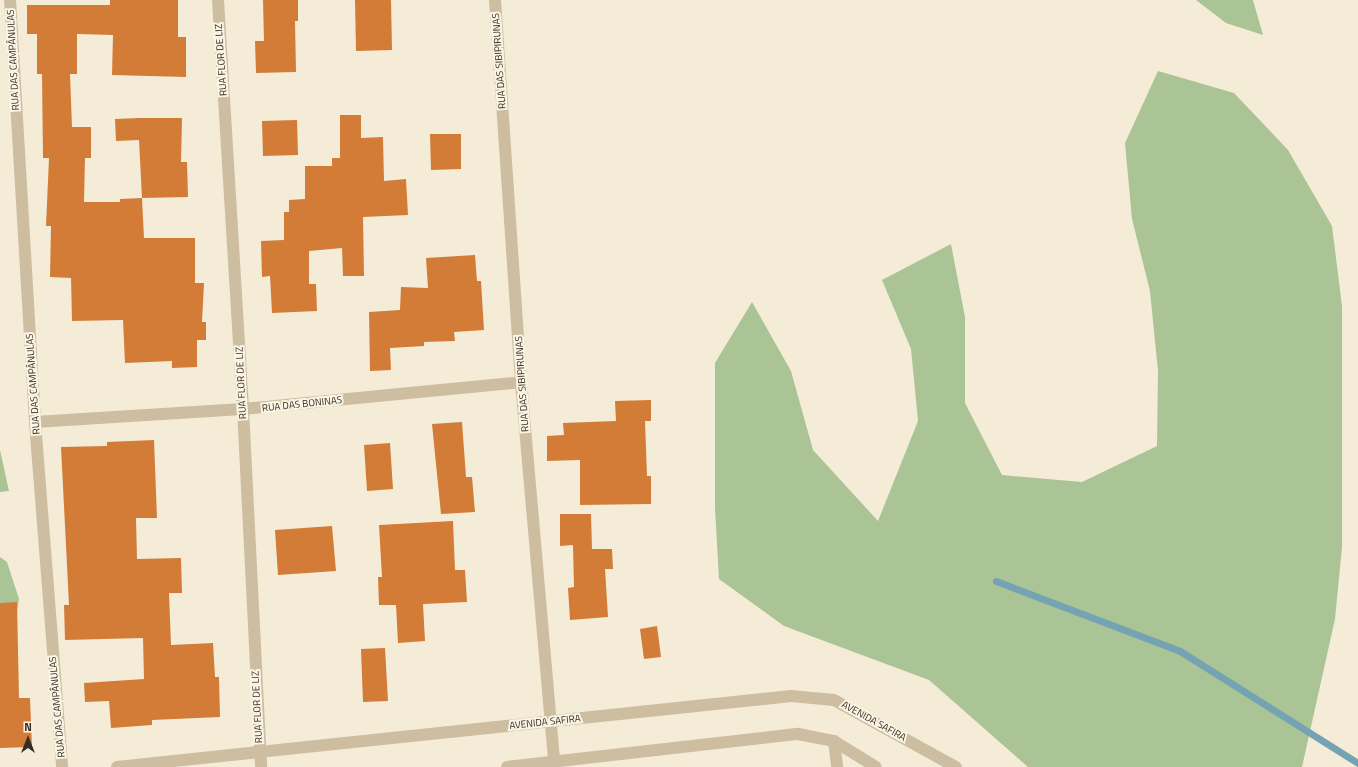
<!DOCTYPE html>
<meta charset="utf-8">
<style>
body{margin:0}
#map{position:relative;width:1358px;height:767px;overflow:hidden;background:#f4ecd7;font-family:"Titillium Web",sans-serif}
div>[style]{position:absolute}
.green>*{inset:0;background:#abc496}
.stream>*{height:7px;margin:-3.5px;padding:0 3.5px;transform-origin:3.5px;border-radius:3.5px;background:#74a4b3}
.building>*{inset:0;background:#d27c37}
.street>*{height:12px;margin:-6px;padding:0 6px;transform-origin:6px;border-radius:6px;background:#cdbea2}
span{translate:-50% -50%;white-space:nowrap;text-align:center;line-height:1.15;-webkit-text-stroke:4px #fbf5e4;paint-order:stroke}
.street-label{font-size:10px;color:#372e25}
.north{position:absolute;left:8px;top:719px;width:40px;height:40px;-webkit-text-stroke:3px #fbf5e4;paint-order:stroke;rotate:0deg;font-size:11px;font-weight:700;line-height:16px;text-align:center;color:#372e25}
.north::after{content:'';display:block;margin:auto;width:14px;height:18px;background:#372e25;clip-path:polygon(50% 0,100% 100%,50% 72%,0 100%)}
</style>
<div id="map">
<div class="green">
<i style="clip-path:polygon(1196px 0,1253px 0,1263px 35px,1226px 23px)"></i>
<i style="clip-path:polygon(1158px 71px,1234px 93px,1288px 150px,1332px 226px,1342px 306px,1342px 547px,1335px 619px,1302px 767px,1028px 767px,929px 680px,784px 626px,719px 579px,715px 508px,715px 363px,752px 302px,791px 371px,813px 450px,878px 521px,918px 421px,911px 349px,882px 280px,951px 244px,965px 317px,965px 403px,1002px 475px,1082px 482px,1157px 446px,1158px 371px,1150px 291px,1132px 219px,1125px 143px)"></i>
<i style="clip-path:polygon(0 450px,9px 491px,0 492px)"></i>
<i style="clip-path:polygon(0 557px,7px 562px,19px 599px,13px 637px,0 644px)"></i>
</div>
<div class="stream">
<i style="left:996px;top:581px;width:197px;rotate:20.8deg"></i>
<i style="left:1180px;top:651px;width:210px;rotate:32.2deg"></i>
</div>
<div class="building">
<i style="clip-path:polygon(110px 0,178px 0,178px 37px,186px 37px,186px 77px,112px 75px,113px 35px,77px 34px,77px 74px,70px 74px,72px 127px,91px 127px,91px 158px,85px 158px,84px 202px,120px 202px,120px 199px,142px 198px,144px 238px,195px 238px,195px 283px,204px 283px,202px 322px,206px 322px,206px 340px,197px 340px,197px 367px,172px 368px,172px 361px,125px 363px,123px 320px,72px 321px,71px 278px,50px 277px,51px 226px,46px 226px,49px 158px,43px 158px,42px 74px,37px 74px,37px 34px,27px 34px,27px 5px,110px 5px)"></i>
<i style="clip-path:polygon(263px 0,298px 0,298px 21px,295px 21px,296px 72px,256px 73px,255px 41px,264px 41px)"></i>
<i style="clip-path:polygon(355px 0,391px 0,392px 50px,356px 51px)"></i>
<i style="clip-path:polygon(340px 115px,361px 115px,361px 138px,383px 137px,384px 181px,406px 179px,408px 215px,363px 217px,364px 276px,343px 276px,342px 248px,309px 251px,309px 284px,316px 284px,317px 311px,272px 313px,270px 276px,262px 277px,261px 241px,284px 240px,284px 212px,289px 212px,289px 200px,305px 199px,305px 166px,332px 166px,332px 158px,340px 158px)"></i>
<i style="clip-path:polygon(139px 118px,182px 118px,181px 162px,187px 162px,188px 197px,142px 198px,139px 140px,116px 141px,115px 119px)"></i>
<i style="clip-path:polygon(297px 120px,298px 155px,263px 156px,262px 121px)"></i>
<i style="clip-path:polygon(430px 134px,461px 134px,461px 169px,431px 170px)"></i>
<i style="clip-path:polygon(475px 255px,477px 281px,481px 281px,484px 330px,454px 332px,455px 341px,424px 342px,424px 346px,390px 348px,391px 370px,370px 371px,369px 312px,400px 310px,401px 287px,428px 288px,426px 258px)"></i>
<i style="clip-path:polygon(651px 400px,651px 421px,645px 421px,647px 476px,651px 476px,651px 504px,580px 505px,580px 460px,547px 461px,547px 436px,564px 435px,563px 423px,616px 421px,615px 401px)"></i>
<i style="clip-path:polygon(462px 422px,466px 477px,472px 477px,475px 512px,441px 514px,432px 424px)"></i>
<i style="clip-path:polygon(154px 440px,157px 518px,136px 518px,137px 559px,181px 558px,182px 593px,169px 593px,171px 645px,213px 643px,215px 677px,219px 677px,220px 717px,152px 720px,152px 725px,111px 728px,109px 701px,85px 702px,84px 683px,144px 679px,143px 638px,65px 640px,64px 605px,69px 605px,61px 447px,107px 446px,107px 442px)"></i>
<i style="clip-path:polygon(390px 443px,393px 489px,367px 491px,364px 445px)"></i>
<i style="clip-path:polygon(560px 514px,591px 514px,592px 549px,612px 549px,613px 569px,605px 569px,608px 617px,570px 620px,568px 588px,574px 587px,573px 545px,560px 546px)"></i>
<i style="clip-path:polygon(453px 521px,455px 570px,465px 570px,467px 602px,423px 604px,425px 641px,398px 643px,396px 605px,379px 605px,378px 577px,382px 577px,379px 525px)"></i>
<i style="clip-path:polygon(332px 526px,336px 571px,278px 575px,275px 530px)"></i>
<i style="clip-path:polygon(17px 602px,19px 698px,30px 698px,32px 747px,0 748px,0 603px)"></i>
<i style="clip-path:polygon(657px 626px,661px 657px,644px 659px,640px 629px)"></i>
<i style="clip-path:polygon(385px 648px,388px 701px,363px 702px,361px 649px)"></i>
</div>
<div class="street">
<i style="left:10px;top:0;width:423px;rotate:86.6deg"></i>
<i style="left:35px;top:422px;width:346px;rotate:85.5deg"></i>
<i style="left:218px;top:0;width:410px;rotate:86.5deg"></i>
<i style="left:243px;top:409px;width:358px;rotate:87.1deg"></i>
<i style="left:495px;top:0;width:383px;rotate:86.1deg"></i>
<i style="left:521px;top:382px;width:386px;rotate:85deg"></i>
<i style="left:35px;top:422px;width:208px;rotate:-3.6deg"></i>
<i style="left:243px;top:409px;width:279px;rotate:-5.5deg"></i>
<i style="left:834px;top:741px;width:26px;rotate:83deg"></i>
<i style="left:117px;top:767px;width:678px;rotate:-6.01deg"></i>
<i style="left:791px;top:696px;width:43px;rotate:5.3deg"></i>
<i style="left:834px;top:700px;width:139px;rotate:28.8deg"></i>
<i style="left:507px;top:767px;width:293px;rotate:-6.5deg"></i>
<i style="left:798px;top:734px;width:37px;rotate:11deg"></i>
<i style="left:834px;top:741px;width:49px;rotate:31.8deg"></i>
</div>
<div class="street-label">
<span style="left:13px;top:60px;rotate:-93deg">RUA DAS CAMPÂNULAS</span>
<span style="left:221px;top:60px;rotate:-94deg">RUA FLOR DE LIZ</span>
<span style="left:499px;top:61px;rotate:-94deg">RUA DAS SIBIPIRUNAS</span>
<span style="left:241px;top:383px;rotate:-93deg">RUA FLOR DE LIZ</span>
<span style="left:33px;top:384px;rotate:-94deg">RUA DAS CAMPÂNULAS</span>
<span style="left:522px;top:384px;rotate:-94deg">RUA DAS SIBIPIRUNAS</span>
<span style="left:302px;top:404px;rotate:-6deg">RUA DAS BONINAS</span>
<span style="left:57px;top:707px;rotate:-95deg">RUA DAS CAMPÂNULAS</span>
<span style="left:257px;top:707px;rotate:-93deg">RUA FLOR DE LIZ</span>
<span style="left:874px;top:721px;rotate:29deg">AVENIDA SAFIRA</span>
<span style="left:545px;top:722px;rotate:-6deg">AVENIDA SAFIRA</span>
</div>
<div class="north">N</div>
</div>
